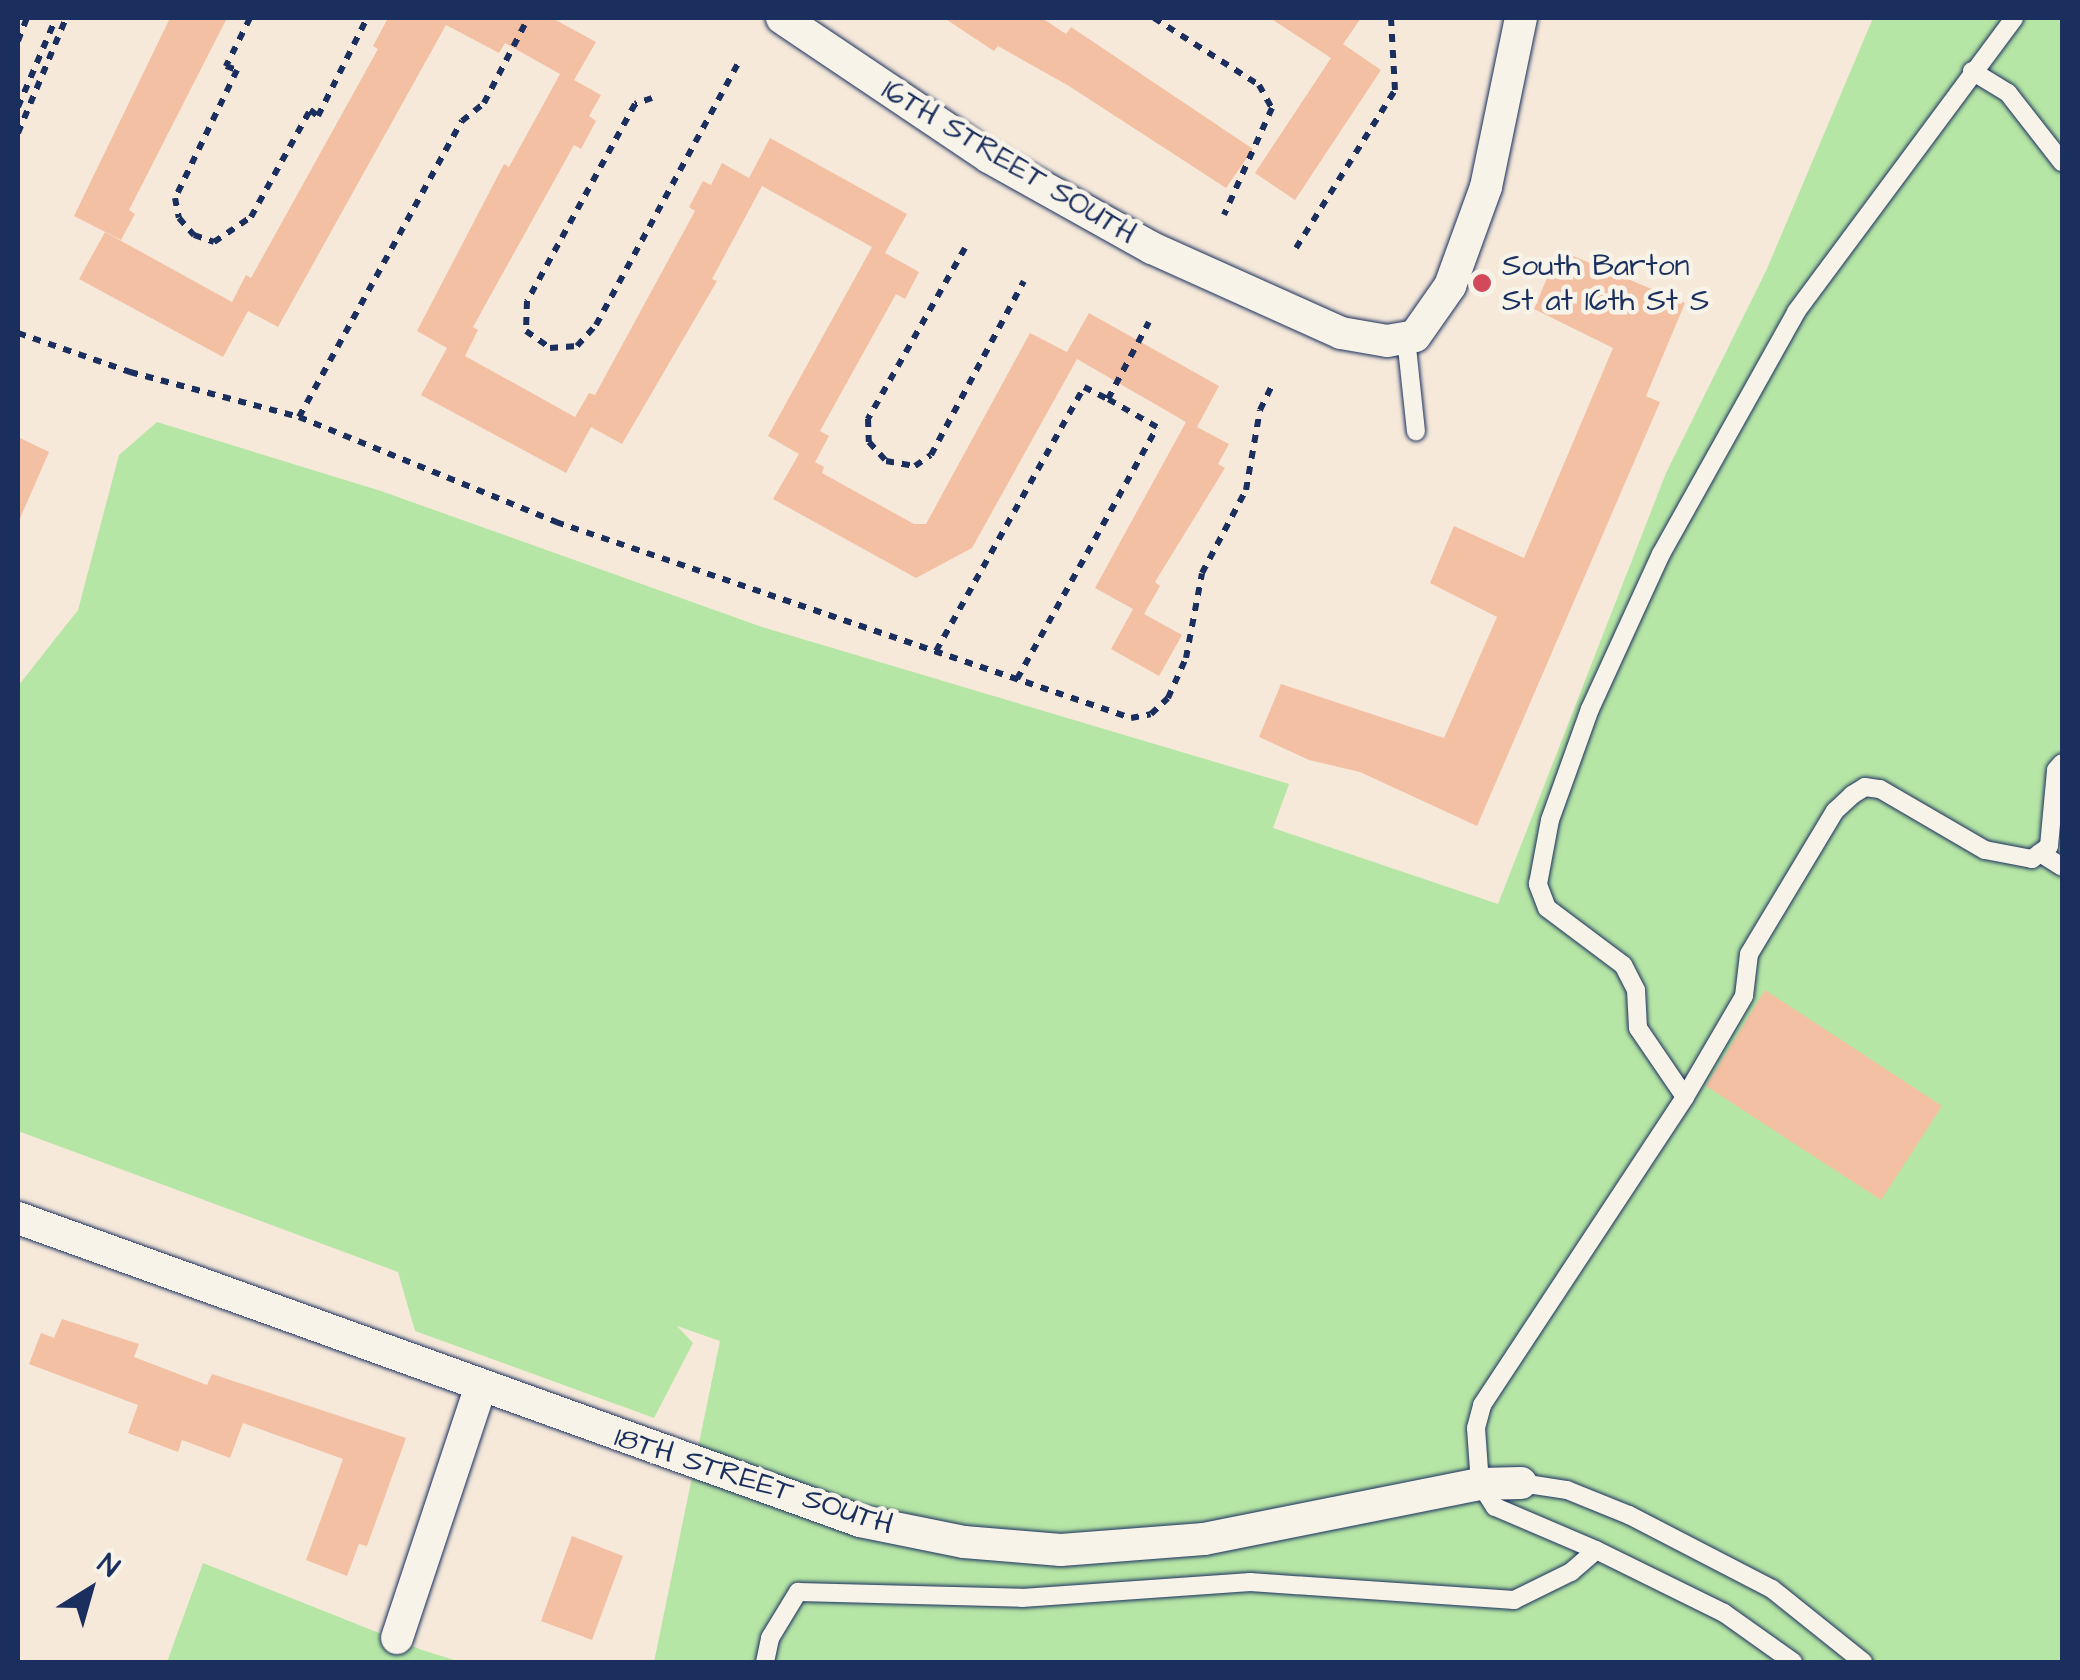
<!DOCTYPE html>
<style>
body{margin:0}
#map{position:relative;width:2080px;height:1680px;overflow:hidden;background:#f6e9da;font-family:"Architects Daughter",sans-serif}
div>[style]{position:absolute}
.green>*{inset:0;background:#b6e6a5}
.building>*{inset:0;background:#f3c0a4}
.path>*{height:6px;margin-top:-3px;transform-origin:0;background:repeating-linear-gradient(90deg,#1b2f5e 0 8px,transparent 0 16px)}
.roads{filter:drop-shadow(0 0 2px #1b2f5e) drop-shadow(0 0 2px #1b2f5e)}
.service>*{height:18px;margin:-9px;padding:0 9px;transform-origin:9px;border-radius:9px;background:#f7f3e8}
.minor>*{height:32px;margin:-16px;padding:0 16px;transform-origin:16px;border-radius:16px;background:#f7f3e8}
.dots>*{width:28px;height:28px;translate:-50% -50%;box-sizing:border-box;border:5px solid #f7f3e8;border-radius:50%}
span{translate:-50% -50%;white-space:nowrap;text-align:center;line-height:1.15;-webkit-text-stroke:9px #f7f3e8;paint-order:stroke}
.street-label{font-size:30px;color:#1b2f5e}
.poi-label{font-size:30px;color:#1b2f5e}
.left{translate:0 -50%;text-align:left}
.frame{position:absolute;inset:0;border:20px solid #1b2f5e;pointer-events:none}
.north{position:absolute;left:40px;top:1540px;width:100px;height:100px;-webkit-text-stroke:8px #f7f3e8;paint-order:stroke;rotate:37deg;font-size:28px;font-weight:700;line-height:40px;text-align:center;color:#1b2f5e}
.north::after{content:'';display:block;margin:auto;width:35px;height:45px;background:#1b2f5e;clip-path:polygon(50% 0,100% 100%,50% 72%,0 100%)}
</style>
<div id="map">
<div class="green">
<i style="clip-path:polygon(1873px 18px,2062px 18px,2062px 1662px,654px 1662px,720px 1341px,677px 1326px,693px 1343px,654px 1418px,415px 1331px,398px 1272px,18px 1131px,18px 686px,78px 610px,119px 455px,157px 422px,381px 491px,762px 627px,1289px 784px,1273px 828px,1498px 904px,1666px 473px,1766px 271px)"></i>
<i style="clip-path:polygon(203px 1563px,422px 1650px,461px 1662px,167px 1662px)"></i>
</div>
<div class="building">
<i style="clip-path:polygon(170px 18px,227px 18px,129px 210px,135px 214px,121px 240px,74px 216px)"></i>
<i style="clip-path:polygon(388px 18px,552px 18px,596px 42px,574px 80px,601px 95px,589px 116px,596px 121px,581px 149px,574px 145px,473px 327px,478px 330px,465px 356px,575px 417px,589px 393px,595px 395px,695px 211px,689px 207px,703px 181px,711px 185px,722px 163px,749px 178px,770px 138px,907px 214px,885px 253px,919px 272px,905px 299px,896px 294px,820px 431px,829px 436px,815px 462px,824px 467px,822px 473px,914px 524px,926px 524px,1030px 333px,1067px 352px,1089px 313px,1219px 386px,1197px 427px,1229px 444px,1218px 464px,1225px 468px,1155px 582px,1160px 586px,1144px 614px,1182px 635px,1159px 676px,1111px 649px,1133px 609px,1095px 588px,1186px 422px,1077px 359px,972px 548px,916px 578px,773px 499px,799px 454px,768px 436px,872px 247px,762px 186px,712px 279px,717px 281px,622px 444px,591px 427px,566px 473px,421px 395px,447px 348px,417px 331px,504px 164px,509px 167px,560px 74px,505px 43px,499px 53px,446px 25px,278px 327px,248px 311px,223px 357px,79px 279px,105px 232px,232px 302px,246px 275px,251px 278px,378px 49px,373px 46px)"></i>
<i style="clip-path:polygon(944px 18px,1042px 18px,1066px 34px,1071px 27px,1253px 149px,1226px 188px,1069px 86px,998px 46px,994px 51px)"></i>
<i style="clip-path:polygon(1270px 18px,1361px 18px,1343px 44px,1381px 70px,1295px 200px,1255px 173px,1331px 58px)"></i>
<i style="clip-path:polygon(1559px 250px,1685px 303px,1646px 396px,1660px 402px,1477px 826px,1360px 772px,1309px 760px,1259px 737px,1281px 684px,1444px 738px,1497px 617px,1430px 583px,1454px 526px,1524px 558px,1613px 348px,1534px 309px)"></i>
<i style="clip-path:polygon(18px 437px,49px 452px,18px 523px)"></i>
<i style="clip-path:polygon(1765px 990px,1942px 1106px,1881px 1200px,1706px 1086px)"></i>
<i style="clip-path:polygon(62px 1319px,139px 1344px,134px 1357px,207px 1385px,212px 1374px,406px 1438px,367px 1546px,359px 1544px,347px 1576px,306px 1560px,343px 1459px,243px 1423px,230px 1458px,182px 1440px,178px 1452px,128px 1433px,138px 1405px,29px 1364px,41px 1333px,54px 1338px)"></i>
<i style="clip-path:polygon(572px 1536px,623px 1556px,592px 1640px,541px 1621px)"></i>
</div>
<div class="path">
<i style="left:250px;top:18px;width:54px;rotate:116.6deg"></i>
<i style="left:226px;top:66px;width:12px;rotate:20deg"></i>
<i style="left:237px;top:70px;width:142px;rotate:115.8deg"></i>
<i style="left:175px;top:198px;width:20px;rotate:79deg"></i>
<i style="left:179px;top:218px;width:23px;rotate:49deg"></i>
<i style="left:194px;top:235px;width:21px;rotate:19deg"></i>
<i style="left:214px;top:242px;width:45px;rotate:-34deg"></i>
<i style="left:251px;top:217px;width:122px;rotate:-61.1deg"></i>
<i style="left:310px;top:110px;width:10px;rotate:37deg"></i>
<i style="left:318px;top:116px;width:110px;rotate:-63.4deg"></i>
<i style="left:1154px;top:18px;width:125px;rotate:32.5deg"></i>
<i style="left:1259px;top:85px;width:26px;rotate:61deg"></i>
<i style="left:1272px;top:108px;width:117px;rotate:114.2deg"></i>
<i style="left:18px;top:41px;width:25px;rotate:-69deg"></i>
<i style="left:652px;top:98px;width:18px;rotate:161deg"></i>
<i style="left:635px;top:104px;width:225px;rotate:118.7deg"></i>
<i style="left:527px;top:301px;width:30px;rotate:92deg"></i>
<i style="left:526px;top:331px;width:29px;rotate:35deg"></i>
<i style="left:550px;top:348px;width:27px;rotate:-4deg"></i>
<i style="left:577px;top:346px;width:28px;rotate:-48deg"></i>
<i style="left:596px;top:325px;width:298px;rotate:-61.5deg"></i>
<i style="left:18px;top:107px;width:97px;rotate:-66.9deg"></i>
<i style="left:18px;top:133px;width:125px;rotate:-67.3deg"></i>
<i style="left:965px;top:248px;width:197px;rotate:119.6deg"></i>
<i style="left:868px;top:419px;width:23px;rotate:88deg"></i>
<i style="left:869px;top:442px;width:25px;rotate:48deg"></i>
<i style="left:886px;top:461px;width:29px;rotate:10deg"></i>
<i style="left:915px;top:466px;width:19px;rotate:-35deg"></i>
<i style="left:931px;top:455px;width:197px;rotate:-61.9deg"></i>
<i style="left:1296px;top:248px;width:186px;rotate:-57.9deg"></i>
<i style="left:1395px;top:90px;width:72px;rotate:-93.2deg"></i>
<i style="left:18px;top:333px;width:119px;rotate:19.2deg"></i>
<i style="left:130px;top:372px;width:175px;rotate:14.9deg"></i>
<i style="left:299px;top:417px;width:278px;rotate:22.2deg"></i>
<i style="left:556px;top:522px;width:607px;rotate:18.82deg"></i>
<i style="left:1131px;top:718px;width:20px;rotate:-11deg"></i>
<i style="left:1151px;top:714px;width:23px;rotate:-43deg"></i>
<i style="left:1168px;top:698px;width:44px;rotate:-65.8deg"></i>
<i style="left:1186px;top:658px;width:86px;rotate:-79.3deg"></i>
<i style="left:1202px;top:573px;width:94px;rotate:-62.1deg"></i>
<i style="left:1246px;top:490px;width:81px;rotate:-80.1deg"></i>
<i style="left:1260px;top:410px;width:30px;rotate:-64deg"></i>
<i style="left:299px;top:417px;width:338px;rotate:-61.2deg"></i>
<i style="left:462px;top:121px;width:28px;rotate:-39deg"></i>
<i style="left:484px;top:103px;width:96px;rotate:-62.6deg"></i>
<i style="left:936px;top:651px;width:303px;rotate:-60.7deg"></i>
<i style="left:1084px;top:387px;width:27px;rotate:27deg"></i>
<i style="left:1017px;top:679px;width:288px;rotate:-60.9deg"></i>
<i style="left:1157px;top:427px;width:56px;rotate:-150.3deg"></i>
<i style="left:1108px;top:399px;width:87px;rotate:-62deg"></i>
</div>
<div class="roads">
<div class="service">
<i style="left:1972px;top:71px;width:42px;rotate:31.4deg"></i>
<i style="left:2008px;top:93px;width:88px;rotate:52deg"></i>
<i style="left:1406px;top:338px;width:94px;rotate:83.9deg"></i>
<i style="left:2040px;top:853px;width:26px;rotate:32deg"></i>
<i style="left:1685px;top:1097px;width:117px;rotate:-59.7deg"></i>
<i style="left:1744px;top:996px;width:42px;rotate:-83.2deg"></i>
<i style="left:1749px;top:954px;width:167px;rotate:-59deg"></i>
<i style="left:1835px;top:811px;width:23px;rotate:-43deg"></i>
<i style="left:1852px;top:795px;width:15px;rotate:-32deg"></i>
<i style="left:1865px;top:787px;width:15px;rotate:8deg"></i>
<i style="left:1880px;top:789px;width:121px;rotate:30.2deg"></i>
<i style="left:1985px;top:850px;width:48px;rotate:10.8deg"></i>
<i style="left:2032px;top:859px;width:21px;rotate:-37deg"></i>
<i style="left:2049px;top:846px;width:76px;rotate:-84.7deg"></i>
<i style="left:2056px;top:770px;width:9px;rotate:-49deg"></i>
<i style="left:1521px;top:1483px;width:47px;rotate:8.7deg"></i>
<i style="left:1567px;top:1490px;width:67px;rotate:22deg"></i>
<i style="left:1629px;top:1515px;width:161px;rotate:27.4deg"></i>
<i style="left:1772px;top:1589px;width:117px;rotate:38.7deg"></i>
<i style="left:1596px;top:1550px;width:110px;rotate:-156.9deg"></i>
<i style="left:1495px;top:1507px;width:27px;rotate:-123deg"></i>
<i style="left:1480px;top:1484px;width:56px;rotate:-94.1deg"></i>
<i style="left:1476px;top:1428px;width:24px;rotate:-75deg"></i>
<i style="left:1482px;top:1405px;width:369px;rotate:-56.6deg"></i>
<i style="left:1685px;top:1097px;width:83px;rotate:-124.3deg"></i>
<i style="left:1638px;top:1028px;width:38px;rotate:-93deg"></i>
<i style="left:1636px;top:990px;width:28px;rotate:-117deg"></i>
<i style="left:1623px;top:965px;width:95px;rotate:-143.1deg"></i>
<i style="left:1547px;top:908px;width:26px;rotate:-111deg"></i>
<i style="left:1538px;top:884px;width:65px;rotate:-79.4deg"></i>
<i style="left:1550px;top:820px;width:118px;rotate:-70.2deg"></i>
<i style="left:1590px;top:709px;width:170px;rotate:-65.4deg"></i>
<i style="left:1661px;top:554px;width:277px;rotate:-60.8deg"></i>
<i style="left:1796px;top:312px;width:366px;rotate:-53.4deg"></i>
<i style="left:765px;top:1662px;width:25px;rotate:-78deg"></i>
<i style="left:770px;top:1638px;width:54px;rotate:-58.7deg"></i>
<i style="left:798px;top:1592px;width:224px;rotate:1.5deg"></i>
<i style="left:1022px;top:1598px;width:229px;rotate:-4deg"></i>
<i style="left:1250px;top:1582px;width:265px;rotate:3.9deg"></i>
<i style="left:1514px;top:1600px;width:64px;rotate:-26.2deg"></i>
<i style="left:1571px;top:1572px;width:33px;rotate:-41deg"></i>
<i style="left:1596px;top:1550px;width:143px;rotate:26.2deg"></i>
<i style="left:1724px;top:1613px;width:85px;rotate:35.4deg"></i>
</div>
<div class="minor">
<i style="left:782px;top:18px;width:249px;rotate:33.9deg"></i>
<i style="left:989px;top:157px;width:187px;rotate:29.2deg"></i>
<i style="left:1152px;top:248px;width:207px;rotate:24.2deg"></i>
<i style="left:1341px;top:333px;width:47px;rotate:9.9deg"></i>
<i style="left:1387px;top:341px;width:28px;rotate:-10deg"></i>
<i style="left:1415px;top:336px;width:61px;rotate:-55deg"></i>
<i style="left:1450px;top:286px;width:105px;rotate:-70deg"></i>
<i style="left:1486px;top:187px;width:173px;rotate:-78.3deg"></i>
<i style="left:18px;top:1218px;width:895px;rotate:19.79deg"></i>
<i style="left:860px;top:1521px;width:106px;rotate:11.4deg"></i>
<i style="left:964px;top:1542px;width:97px;rotate:4.7deg"></i>
<i style="left:1061px;top:1550px;width:143px;rotate:-4.4deg"></i>
<i style="left:1204px;top:1539px;width:281px;rotate:-11.3deg"></i>
<i style="left:1480px;top:1484px;width:41px;rotate:-1.4deg"></i>
<i style="left:397px;top:1638px;width:263px;rotate:-71.6deg"></i>
</div>
</div>
<div class="dots">
<i style="left:1482px;top:283px;background:#d1495b"></i>
</div>
<div class="street-label">
<span style="left:1009px;top:162px;rotate:31deg">16TH STREET SOUTH</span>
<span style="left:754px;top:1481px;rotate:18deg">18TH STREET SOUTH</span>
</div>
<div class="poi-label">
<span class="left" style="left:1502px;top:283px">South Barton<br>St at 16th St S</span>
</div>
<div class="frame"></div>
<div class="north">N</div>
</div>
